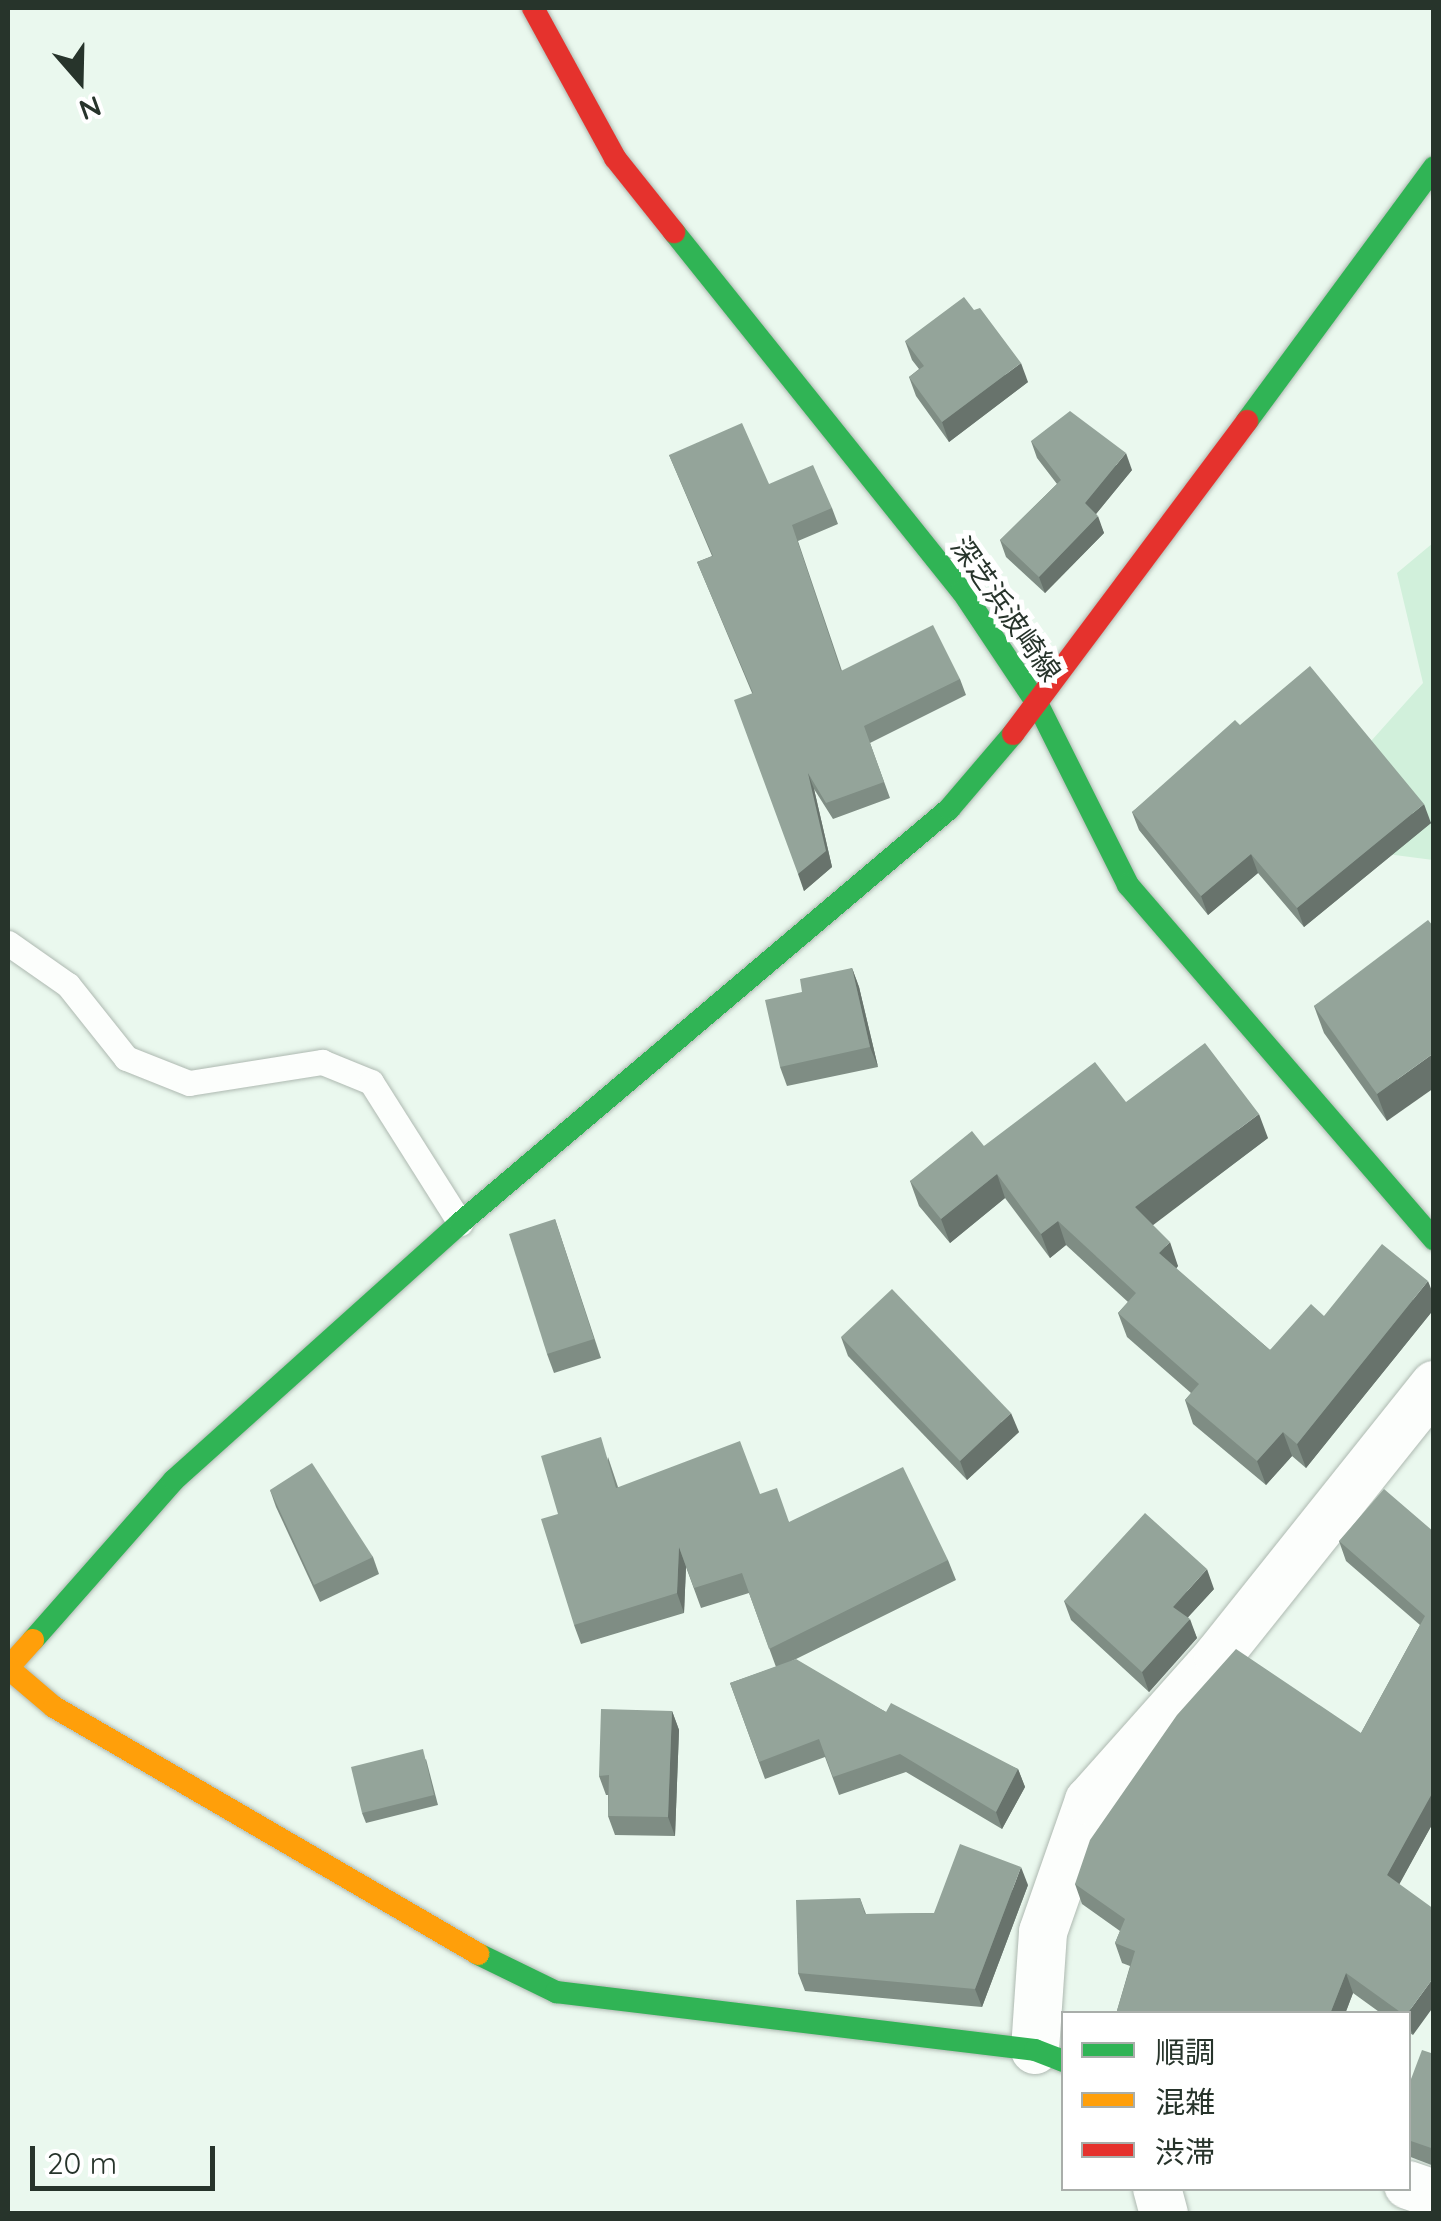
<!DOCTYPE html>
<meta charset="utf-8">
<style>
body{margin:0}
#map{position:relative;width:1441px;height:2221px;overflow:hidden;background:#eaf8ee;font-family:Quicksand,"Noto Sans JP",sans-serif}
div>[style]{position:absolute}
.green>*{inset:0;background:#d1f0db}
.roads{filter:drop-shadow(0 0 2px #aeb9b1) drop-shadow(0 0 2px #aeb9b1)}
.lane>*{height:25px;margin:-12.5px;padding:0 12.5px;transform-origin:12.5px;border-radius:12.5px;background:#fcfefc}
.street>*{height:48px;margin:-24px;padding:0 24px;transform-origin:24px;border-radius:24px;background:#fcfefc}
.fast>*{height:22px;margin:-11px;padding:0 11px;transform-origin:11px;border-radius:11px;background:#30b455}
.slow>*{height:22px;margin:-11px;padding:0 11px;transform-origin:11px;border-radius:11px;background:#ff9f0a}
.jam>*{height:22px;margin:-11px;padding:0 11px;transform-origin:11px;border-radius:11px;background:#e5322d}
.wall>*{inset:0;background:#7f8d84}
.shaded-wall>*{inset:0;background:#68736c}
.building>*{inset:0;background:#94a49a}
span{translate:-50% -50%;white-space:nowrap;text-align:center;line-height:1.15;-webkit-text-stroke:10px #fff;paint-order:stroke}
.street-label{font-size:28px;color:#27342b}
.frame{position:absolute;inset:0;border:10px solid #27342b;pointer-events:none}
.legend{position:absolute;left:1061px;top:2011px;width:350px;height:180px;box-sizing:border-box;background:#fff;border:2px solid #a9aeaa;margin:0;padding:12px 18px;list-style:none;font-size:30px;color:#27342b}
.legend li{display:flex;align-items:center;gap:20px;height:50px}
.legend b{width:50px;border:2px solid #a9aeaa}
.north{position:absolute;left:30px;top:30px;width:100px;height:100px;-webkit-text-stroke:8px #fff;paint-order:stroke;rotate:160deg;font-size:28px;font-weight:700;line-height:40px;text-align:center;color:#27342b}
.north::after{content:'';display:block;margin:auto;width:35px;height:45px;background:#27342b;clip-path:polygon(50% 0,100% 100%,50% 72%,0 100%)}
.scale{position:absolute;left:30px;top:2146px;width:185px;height:45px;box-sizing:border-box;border:5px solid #27342b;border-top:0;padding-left:12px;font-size:30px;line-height:35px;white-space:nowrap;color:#27342b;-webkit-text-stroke:8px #fff;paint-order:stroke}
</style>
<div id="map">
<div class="green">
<i style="clip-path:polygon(1433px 543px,1433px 860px,1364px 851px,1338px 778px,1423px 683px,1397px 573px)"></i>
</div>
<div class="roads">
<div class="lane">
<i style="left:8px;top:943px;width:73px;rotate:35deg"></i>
<i style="left:68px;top:985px;width:93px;rotate:51.5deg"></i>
<i style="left:126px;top:1058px;width:68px;rotate:21.6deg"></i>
<i style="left:189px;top:1083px;width:135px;rotate:-9deg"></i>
<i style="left:322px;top:1062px;width:53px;rotate:22.2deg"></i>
<i style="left:371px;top:1082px;width:167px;rotate:57.7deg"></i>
</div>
<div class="street">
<i style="left:1035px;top:2050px;width:118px;rotate:-86.1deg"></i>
<i style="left:1043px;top:1932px;width:139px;rotate:-70.7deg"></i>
<i style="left:1089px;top:1801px;width:194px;rotate:-48.3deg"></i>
<i style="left:1218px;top:1656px;width:347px;rotate:-51.4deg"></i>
<i style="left:1408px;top:2185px;width:28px;rotate:19deg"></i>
<i style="left:1157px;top:2188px;width:27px;rotate:75deg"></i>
</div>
<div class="fast">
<i style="left:674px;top:232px;width:460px;rotate:51.3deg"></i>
<i style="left:962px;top:591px;width:137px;rotate:56.3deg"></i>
<i style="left:1038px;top:705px;width:201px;rotate:63.4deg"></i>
<i style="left:1128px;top:885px;width:468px;rotate:49.2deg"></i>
<i style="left:1247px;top:421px;width:315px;rotate:-53.6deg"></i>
<i style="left:33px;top:1640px;width:213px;rotate:-48.6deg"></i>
<i style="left:174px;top:1480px;width:385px;rotate:-41.9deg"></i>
<i style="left:460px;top:1223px;width:641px;rotate:-40.25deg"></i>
<i style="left:949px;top:809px;width:99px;rotate:-49.5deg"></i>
<i style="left:478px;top:1954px;width:87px;rotate:26deg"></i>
<i style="left:556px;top:1992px;width:482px;rotate:6.9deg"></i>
<i style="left:1035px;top:2050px;width:31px;rotate:21deg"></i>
</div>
<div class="slow">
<i style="left:33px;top:1640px;width:38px;rotate:132deg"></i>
<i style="left:8px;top:1668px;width:60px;rotate:40.3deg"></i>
<i style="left:54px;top:1707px;width:491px;rotate:30.2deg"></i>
</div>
<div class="jam">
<i style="left:533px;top:8px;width:171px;rotate:61.3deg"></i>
<i style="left:615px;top:158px;width:95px;rotate:51.4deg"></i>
<i style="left:1013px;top:734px;width:391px;rotate:-53.2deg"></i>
</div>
</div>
<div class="wall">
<i style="clip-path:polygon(905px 341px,1028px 382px,949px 442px,916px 396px,909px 377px,919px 369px,912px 360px)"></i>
<i style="clip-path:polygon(1031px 441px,1132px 470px,1096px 514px,1104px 533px,1045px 593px,1006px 557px,1000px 540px,1057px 484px,1037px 458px)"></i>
<i style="clip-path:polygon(669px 455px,769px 484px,832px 508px,838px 524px,798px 541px,842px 671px,960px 679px,966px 695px,870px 743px,890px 798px,833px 819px,814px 789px,832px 867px,804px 891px,752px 693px,697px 562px,712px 556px)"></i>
<i style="clip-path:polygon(1240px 725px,1431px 823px,1304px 927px,1258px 873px,1208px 915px,1139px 830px,1132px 812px)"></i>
<i style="clip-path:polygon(1434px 927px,1387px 1121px,1324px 1033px,1314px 1006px)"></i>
<i style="clip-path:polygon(852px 968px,859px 987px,878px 1067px,787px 1086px,780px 1067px,802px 992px)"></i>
<i style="clip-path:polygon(1126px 1102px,1268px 1138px,1152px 1225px,1178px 1266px,1176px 1269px,1270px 1350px,1324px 1316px,1434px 1296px,1434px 1309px,1306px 1468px,1292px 1456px,1266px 1485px,1193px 1424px,1185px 1400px,1191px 1393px,1127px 1337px,1118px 1313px,1128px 1302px,1066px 1245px,1050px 1258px,1005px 1198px,950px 1243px,919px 1206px,910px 1181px,984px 1146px)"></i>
<i style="clip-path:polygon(555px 1219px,601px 1358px,554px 1373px,547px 1354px)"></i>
<i style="clip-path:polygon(841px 1337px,1019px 1432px,967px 1480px,848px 1356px)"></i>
<i style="clip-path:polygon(608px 1457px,618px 1487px,760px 1494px,789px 1522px,948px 1560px,956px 1580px,792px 1661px,886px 1712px,1018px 1769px,1025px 1787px,1002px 1829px,906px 1772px,839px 1795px,825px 1757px,765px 1779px,730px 1683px,776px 1667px,749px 1593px,701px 1608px,686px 1567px,684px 1613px,581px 1644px,574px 1625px)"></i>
<i style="clip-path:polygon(270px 1490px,373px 1557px,379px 1574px,320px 1602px,276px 1507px)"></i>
<i style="clip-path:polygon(1434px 1532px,1434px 1821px,1399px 1884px,1413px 2035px,1408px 2032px,1408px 2014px,1382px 2014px,1353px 1993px,1345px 2014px,1116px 2014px,1130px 1966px,1122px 1963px,1115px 1943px,1120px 1931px,1082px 1904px,1075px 1884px,1361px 1733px,1420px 1625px,1346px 1561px,1339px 1541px)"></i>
<i style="clip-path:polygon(1214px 1589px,1188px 1617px,1197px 1638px,1149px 1692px,1071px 1620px,1064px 1601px)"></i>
<i style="clip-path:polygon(672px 1711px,679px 1730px,675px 1836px,615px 1835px,608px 1816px,608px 1795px,606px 1795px,599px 1776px)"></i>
<i style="clip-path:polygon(426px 1759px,438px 1805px,366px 1823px,362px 1813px)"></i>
<i style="clip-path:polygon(1028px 1885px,982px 2007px,805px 1991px,798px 1973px,860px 1898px,866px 1914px,934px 1913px)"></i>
<i style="clip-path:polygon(1434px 2054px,1434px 2166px,1408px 2156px,1408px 2087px)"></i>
</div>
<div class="shaded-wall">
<i style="clip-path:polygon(1021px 363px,1028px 382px,949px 442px,942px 422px)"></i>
<i style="clip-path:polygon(1126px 453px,1132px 470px,1091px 520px,1085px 503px)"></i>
<i style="clip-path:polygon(1098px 516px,1104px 533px,1045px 593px,1039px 577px)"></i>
<i style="clip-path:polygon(808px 773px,814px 789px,832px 867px,804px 891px,798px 874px)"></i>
<i style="clip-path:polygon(1424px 804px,1431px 823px,1304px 927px,1297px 908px)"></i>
<i style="clip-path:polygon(1251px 854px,1258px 873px,1208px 915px,1201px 896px)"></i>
<i style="clip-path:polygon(852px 968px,859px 987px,878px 1067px,870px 1047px)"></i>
<i style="clip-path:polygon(1434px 1053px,1434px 1088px,1387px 1121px,1377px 1094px)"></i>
<i style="clip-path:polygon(1259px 1114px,1268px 1138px,1144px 1232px,1135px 1207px)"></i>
<i style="clip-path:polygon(997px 1174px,1005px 1198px,950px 1243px,941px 1219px)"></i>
<i style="clip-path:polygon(1058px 1221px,1066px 1245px,1050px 1258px,1041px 1234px)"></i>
<i style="clip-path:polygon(1170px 1242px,1178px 1266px,1167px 1278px,1159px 1253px)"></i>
<i style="clip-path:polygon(1428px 1281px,1434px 1296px,1434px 1309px,1306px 1468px,1297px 1444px)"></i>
<i style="clip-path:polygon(1011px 1413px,1019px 1432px,967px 1480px,960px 1461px)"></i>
<i style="clip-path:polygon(1283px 1432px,1292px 1456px,1266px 1485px,1257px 1461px)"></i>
<i style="clip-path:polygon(679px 1547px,686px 1567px,684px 1613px,677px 1593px)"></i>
<i style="clip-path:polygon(1207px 1569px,1214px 1589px,1180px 1626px,1173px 1607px)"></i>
<i style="clip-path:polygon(1190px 1619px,1197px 1638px,1149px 1692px,1142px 1672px)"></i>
<i style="clip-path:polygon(672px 1711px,679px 1730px,675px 1836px,668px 1817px)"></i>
<i style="clip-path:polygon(1018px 1769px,1025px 1787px,1002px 1829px,996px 1812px)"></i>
<i style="clip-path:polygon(1433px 1790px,1434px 1821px,1394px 1894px,1387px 1875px)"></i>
<i style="clip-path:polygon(1021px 1867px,1028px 1885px,982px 2007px,975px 1989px)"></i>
<i style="clip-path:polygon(1346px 1973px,1353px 1993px,1345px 2014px,1330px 2014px)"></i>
<i style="clip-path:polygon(1434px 1977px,1434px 2006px,1413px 2035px,1408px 2024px,1408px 2014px,1407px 2014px)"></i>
</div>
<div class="building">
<i style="clip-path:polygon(964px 297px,974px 310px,980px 308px,1021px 363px,942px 422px,909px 377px,924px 366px,905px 341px)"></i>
<i style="clip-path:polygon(1070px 411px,1126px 453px,1085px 503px,1098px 516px,1039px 577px,1000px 540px,1061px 480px,1031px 441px)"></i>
<i style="clip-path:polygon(742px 423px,769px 484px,813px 465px,832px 508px,792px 525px,841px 671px,933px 625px,960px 679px,864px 726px,884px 782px,826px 803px,808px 773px,826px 851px,798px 874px,734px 700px,753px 693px,697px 562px,713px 556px,669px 455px)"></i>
<i style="clip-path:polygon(1310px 666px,1424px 804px,1297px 908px,1251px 854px,1201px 896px,1132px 812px,1235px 720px,1240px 725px)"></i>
<i style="clip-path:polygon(1428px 920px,1434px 927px,1434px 1053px,1377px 1094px,1314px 1006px)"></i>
<i style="clip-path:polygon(852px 968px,870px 1047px,780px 1067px,765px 1000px,802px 992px,800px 979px)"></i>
<i style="clip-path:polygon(1205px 1043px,1259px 1114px,1135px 1207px,1170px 1242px,1159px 1253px,1270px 1350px,1311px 1304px,1324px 1316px,1382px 1244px,1428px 1281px,1297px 1444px,1283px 1432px,1257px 1461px,1185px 1400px,1199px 1384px,1118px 1313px,1136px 1293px,1058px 1221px,1041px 1234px,997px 1174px,941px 1219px,910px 1181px,972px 1131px,984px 1146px,1095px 1062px,1126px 1102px)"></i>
<i style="clip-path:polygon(555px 1219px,594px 1339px,547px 1354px,509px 1234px)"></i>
<i style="clip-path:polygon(892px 1289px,1011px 1413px,960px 1461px,841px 1337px)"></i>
<i style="clip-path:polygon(601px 1437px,616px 1488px,740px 1441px,760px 1494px,777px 1488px,789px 1522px,903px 1467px,948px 1560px,769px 1649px,742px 1573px,694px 1588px,679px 1547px,677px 1593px,574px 1625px,541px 1519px,558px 1514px,541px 1456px)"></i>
<i style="clip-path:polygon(312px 1463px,373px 1557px,314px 1585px,270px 1490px)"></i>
<i style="clip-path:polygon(1384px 1489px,1434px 1532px,1434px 1790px,1387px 1875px,1434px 1909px,1434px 1977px,1407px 2014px,1403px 2014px,1346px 1973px,1330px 2014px,1116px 2014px,1135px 1951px,1115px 1943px,1125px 1919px,1075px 1884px,1090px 1840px,1177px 1715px,1236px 1649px,1361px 1733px,1425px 1616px,1339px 1541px)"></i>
<i style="clip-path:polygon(1145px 1513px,1207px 1569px,1173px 1607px,1190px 1619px,1142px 1672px,1064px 1601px)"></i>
<i style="clip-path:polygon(796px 1659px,886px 1712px,891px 1703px,1018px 1769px,996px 1812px,900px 1754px,833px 1777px,819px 1739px,759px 1762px,730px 1683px)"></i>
<i style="clip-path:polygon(601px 1709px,672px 1711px,668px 1817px,608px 1816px,609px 1775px,599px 1776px)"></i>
<i style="clip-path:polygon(423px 1749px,434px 1795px,362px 1813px,351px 1767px)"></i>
<i style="clip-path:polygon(960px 1844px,1021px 1867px,975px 1989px,798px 1973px,796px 1900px,860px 1898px,865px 1914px,934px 1913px)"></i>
<i style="clip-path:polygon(1422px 2050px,1434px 2054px,1434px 2149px,1408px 2140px,1408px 2087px)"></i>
</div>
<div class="street-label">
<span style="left:1006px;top:609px;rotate:55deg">深芝浜波崎線</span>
</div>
<div class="frame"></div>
<ul class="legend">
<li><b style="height:12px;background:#30b455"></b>順調</li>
<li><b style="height:12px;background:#ff9f0a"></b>混雑</li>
<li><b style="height:12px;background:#e5322d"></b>渋滞</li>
</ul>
<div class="north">N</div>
<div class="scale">20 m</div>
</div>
